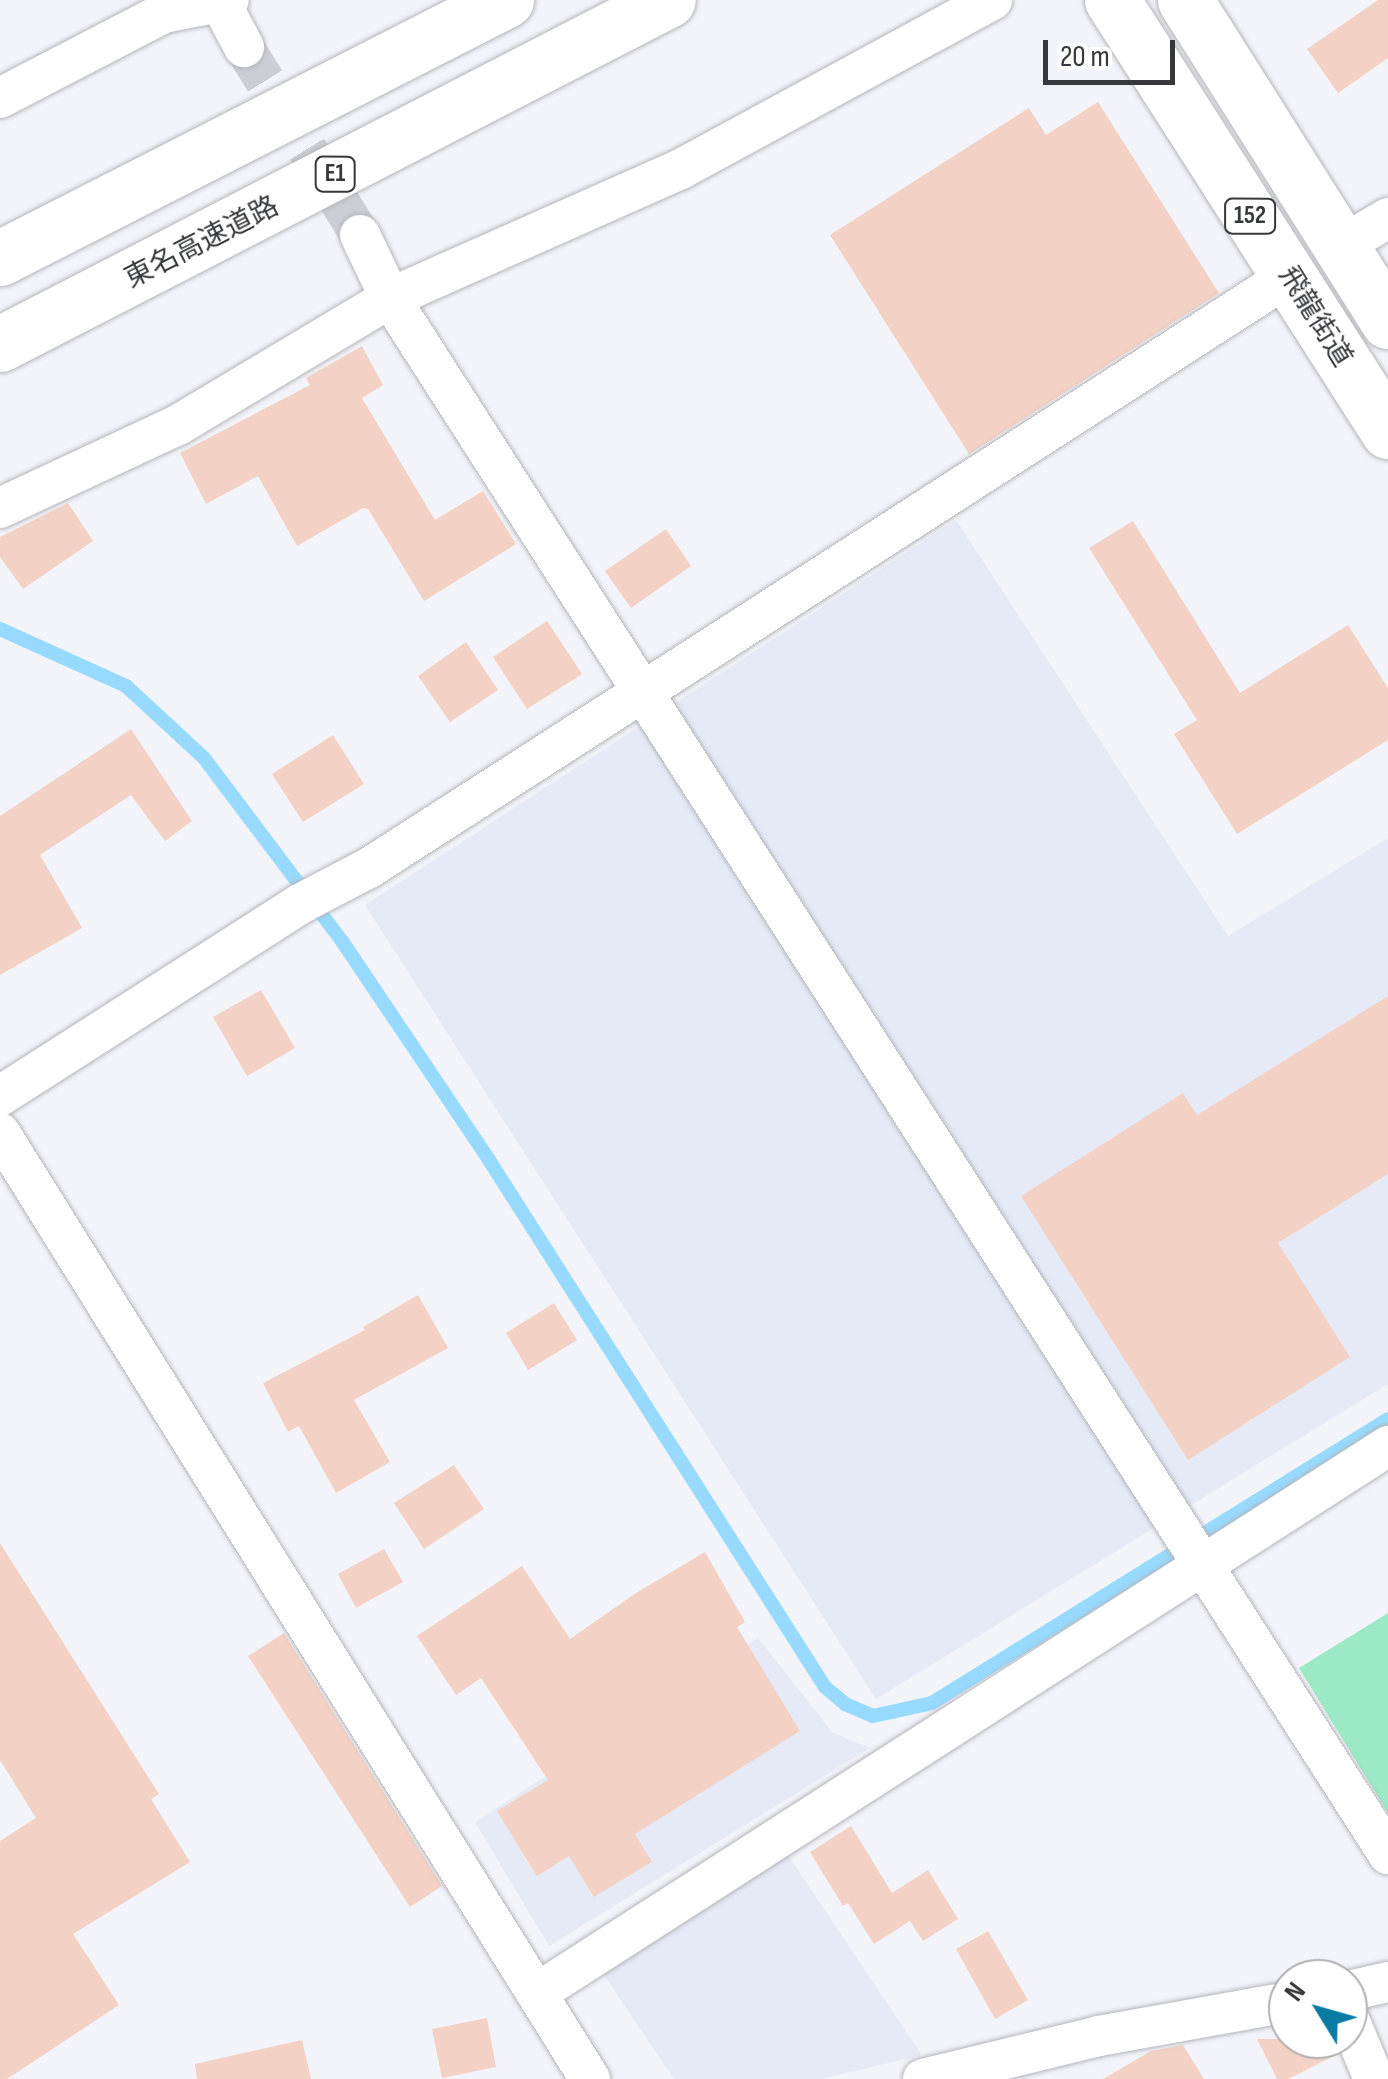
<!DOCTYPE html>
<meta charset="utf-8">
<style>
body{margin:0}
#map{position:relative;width:1388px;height:2079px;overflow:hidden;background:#f3f4f9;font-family:"Sofia Sans Condensed","Noto Sans JP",sans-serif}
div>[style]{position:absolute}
.built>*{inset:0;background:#e6eaf6}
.green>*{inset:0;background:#9beac5}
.stream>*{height:14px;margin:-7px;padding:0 7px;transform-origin:7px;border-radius:7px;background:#97dafe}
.building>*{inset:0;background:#f3d1c5}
.minor-tunnel>*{height:40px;margin-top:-20px;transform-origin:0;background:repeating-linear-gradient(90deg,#cdced3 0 40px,transparent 0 60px)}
.roads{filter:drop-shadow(0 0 2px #b4b5ba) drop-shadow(0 0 2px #b4b5ba)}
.minor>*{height:40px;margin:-20px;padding:0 20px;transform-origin:20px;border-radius:20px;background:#fff}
.trunk>*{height:55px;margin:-27.5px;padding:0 27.5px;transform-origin:27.5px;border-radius:27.5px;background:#fff}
.motorway>*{height:55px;margin:-27.5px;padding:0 27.5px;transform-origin:27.5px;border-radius:27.5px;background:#fff}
span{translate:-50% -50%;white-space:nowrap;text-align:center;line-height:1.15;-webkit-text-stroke:8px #fff;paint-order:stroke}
.shield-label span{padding:2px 8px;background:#fff;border:2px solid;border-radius:8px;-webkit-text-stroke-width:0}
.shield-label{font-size:25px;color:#37383a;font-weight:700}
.street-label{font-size:28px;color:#37383a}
.north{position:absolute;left:1268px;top:1959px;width:100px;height:100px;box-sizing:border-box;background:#fff;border:2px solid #afafb0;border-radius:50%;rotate:307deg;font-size:28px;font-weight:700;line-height:40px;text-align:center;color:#37383a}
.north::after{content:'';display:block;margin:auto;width:35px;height:45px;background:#097ba4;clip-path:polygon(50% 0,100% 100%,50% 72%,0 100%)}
.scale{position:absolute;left:1043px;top:40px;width:132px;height:45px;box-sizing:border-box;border:5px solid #37383a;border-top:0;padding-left:12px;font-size:30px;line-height:35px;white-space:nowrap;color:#37383a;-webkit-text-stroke:8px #fff;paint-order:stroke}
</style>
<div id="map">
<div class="built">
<i style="clip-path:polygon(956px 520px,1228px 936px,1388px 838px,1388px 1384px,876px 1699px,365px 905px)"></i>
<i style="clip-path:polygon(758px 1638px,833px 1733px,870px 1748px,549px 1946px,475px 1822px)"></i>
<i style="clip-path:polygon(788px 1855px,922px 2055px,821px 2079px,674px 2079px,604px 1975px)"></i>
</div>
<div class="green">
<i style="clip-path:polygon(1388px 1613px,1388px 1813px,1299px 1668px)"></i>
</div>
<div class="stream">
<i style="left:0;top:629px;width:138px;rotate:24.3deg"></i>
<i style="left:126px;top:686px;width:106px;rotate:42.7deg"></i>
<i style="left:204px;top:758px;width:229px;rotate:53deg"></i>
<i style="left:342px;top:941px;width:264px;rotate:56.1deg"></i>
<i style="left:489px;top:1160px;width:625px;rotate:57.48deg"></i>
<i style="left:825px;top:1687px;width:26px;rotate:40deg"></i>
<i style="left:845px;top:1704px;width:30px;rotate:23deg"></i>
<i style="left:873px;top:1716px;width:60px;rotate:-12.4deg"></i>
<i style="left:932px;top:1703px;width:537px;rotate:-31.91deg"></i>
</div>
<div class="building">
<i style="clip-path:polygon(1378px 0,1388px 0,1388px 58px,1338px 93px,1307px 49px)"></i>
<i style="clip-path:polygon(1098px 102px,1219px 293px,969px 454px,830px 235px,1029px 108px,1046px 135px)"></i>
<i style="clip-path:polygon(362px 346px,383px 385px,362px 398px,435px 520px,483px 491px,516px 544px,424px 601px,368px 509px,363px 508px,297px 546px,258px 476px,206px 504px,180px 453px,310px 385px,306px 378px)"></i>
<i style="clip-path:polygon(68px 503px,93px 541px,23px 589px,0 557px,0 537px)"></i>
<i style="clip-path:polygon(1133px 521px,1240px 693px,1348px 625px,1388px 688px,1388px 740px,1237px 834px,1174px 734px,1197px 720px,1089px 548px)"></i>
<i style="clip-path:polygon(666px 529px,691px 566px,631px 608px,605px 571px)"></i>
<i style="clip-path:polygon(547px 621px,582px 674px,527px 709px,493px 657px)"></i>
<i style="clip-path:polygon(466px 642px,498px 690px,450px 722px,418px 676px)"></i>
<i style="clip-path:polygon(131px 729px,192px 821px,165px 841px,131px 795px,40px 855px,82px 928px,0 975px,0 816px)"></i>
<i style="clip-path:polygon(333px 735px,364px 784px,303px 822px,272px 774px)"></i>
<i style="clip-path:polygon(261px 990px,295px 1048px,247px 1076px,213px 1017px)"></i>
<i style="clip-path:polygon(1388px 996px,1388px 1174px,1278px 1243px,1350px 1357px,1188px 1460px,1021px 1196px,1183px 1093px,1197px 1115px)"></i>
<i style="clip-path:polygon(418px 1295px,448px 1348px,354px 1400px,390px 1462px,336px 1493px,299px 1426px,288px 1432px,263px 1383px,365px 1330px,363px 1327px)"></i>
<i style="clip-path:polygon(554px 1303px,577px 1340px,528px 1370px,506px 1333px)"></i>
<i style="clip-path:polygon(454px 1465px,484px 1509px,424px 1549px,394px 1503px)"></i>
<i style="clip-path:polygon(0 1543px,159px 1794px,151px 1799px,190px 1862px,73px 1934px,119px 2005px,7px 2079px,0 2079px,0 1841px,36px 1818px,0 1760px)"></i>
<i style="clip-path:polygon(384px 1549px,403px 1582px,356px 1608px,338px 1574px)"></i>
<i style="clip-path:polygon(705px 1552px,745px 1622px,737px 1627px,800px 1731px,635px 1834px,652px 1862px,594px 1897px,569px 1856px,537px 1876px,497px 1811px,548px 1780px,481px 1678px,456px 1695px,417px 1636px,522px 1566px,570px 1639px,636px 1593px)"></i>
<i style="clip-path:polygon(284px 1633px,442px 1886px,410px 1907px,248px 1656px)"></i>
<i style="clip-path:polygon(851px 1826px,892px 1893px,928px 1870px,958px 1919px,923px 1941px,910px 1921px,874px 1944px,848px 1903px,843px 1906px,810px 1852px)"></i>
<i style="clip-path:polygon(988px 1931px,1028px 2000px,995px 2019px,956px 1949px)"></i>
<i style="clip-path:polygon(487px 2018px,496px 2067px,442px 2078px,432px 2029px)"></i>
<i style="clip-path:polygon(1257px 2039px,1331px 2039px,1338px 2054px,1288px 2079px,1277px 2079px)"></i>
<i style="clip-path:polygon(302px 2040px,311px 2079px,197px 2079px,195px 2064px)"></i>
<i style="clip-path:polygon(1183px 2045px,1204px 2079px,1103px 2079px,1151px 2051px)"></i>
</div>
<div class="minor-tunnel">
<i style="left:244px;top:47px;width:221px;rotate:58.3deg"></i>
</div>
<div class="roads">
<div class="minor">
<i style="left:221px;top:4px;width:49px;rotate:61.9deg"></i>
<i style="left:0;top:98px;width:185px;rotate:-27.4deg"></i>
<i style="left:164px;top:13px;width:66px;rotate:-11.3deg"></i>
<i style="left:360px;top:235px;width:70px;rotate:64.5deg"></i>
<i style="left:390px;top:298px;width:1849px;rotate:57.32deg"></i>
<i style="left:1341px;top:246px;width:55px;rotate:-30.8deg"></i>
<i style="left:0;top:508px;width:196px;rotate:-25deg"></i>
<i style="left:178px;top:425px;width:247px;rotate:-30.9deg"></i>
<i style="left:390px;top:298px;width:318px;rotate:-23.9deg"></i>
<i style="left:681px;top:169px;width:354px;rotate:-28.5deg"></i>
<i style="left:0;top:1096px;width:356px;rotate:-32.6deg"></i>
<i style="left:300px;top:904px;width:78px;rotate:-27.6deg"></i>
<i style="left:369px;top:868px;width:1094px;rotate:-32.76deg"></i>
<i style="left:0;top:1133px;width:1115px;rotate:58.05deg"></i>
<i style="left:1348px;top:1991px;width:41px;rotate:-12.7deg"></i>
<i style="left:537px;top:1993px;width:1012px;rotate:-32.73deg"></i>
<i style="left:1348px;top:2017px;width:67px;rotate:67.2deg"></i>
<i style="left:923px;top:2079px;width:181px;rotate:-13.7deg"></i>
<i style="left:1099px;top:2036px;width:192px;rotate:-10.2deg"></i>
</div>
<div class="trunk">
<i style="left:1112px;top:0;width:512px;rotate:57.37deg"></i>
<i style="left:1185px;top:0;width:380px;rotate:57.7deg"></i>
</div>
<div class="motorway">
<i style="left:0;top:258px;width:568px;rotate:-27.02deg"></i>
<i style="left:0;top:344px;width:751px;rotate:-27.25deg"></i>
</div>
</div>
<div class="shield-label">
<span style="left:335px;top:174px">E1</span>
<span style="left:1250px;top:216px">152</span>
</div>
<div class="street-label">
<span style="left:202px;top:243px;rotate:-27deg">東名高速道路</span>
<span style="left:1315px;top:317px;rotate:58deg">飛龍街道</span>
</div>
<div class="north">N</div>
<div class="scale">20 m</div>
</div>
